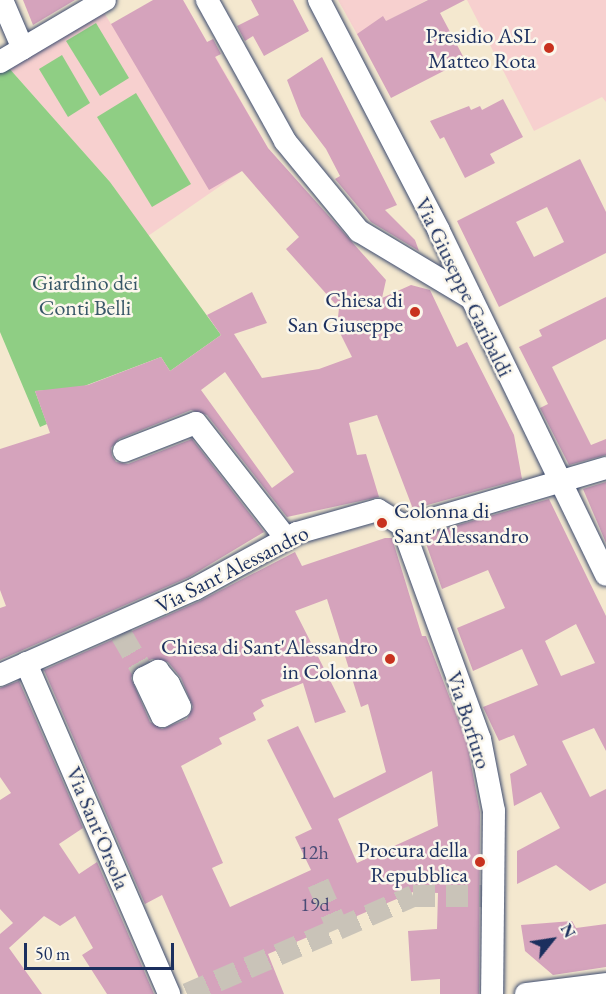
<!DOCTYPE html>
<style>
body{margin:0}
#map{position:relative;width:606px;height:994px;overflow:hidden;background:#f4e8cf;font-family:"EB Garamond",serif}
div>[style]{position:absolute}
.built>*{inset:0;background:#f7d0cf}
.green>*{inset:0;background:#8fce84}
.building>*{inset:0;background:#d5a3bc}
.minor-tunnel>*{height:22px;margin-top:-11px;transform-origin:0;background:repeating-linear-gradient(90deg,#c9c3b8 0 22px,transparent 0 33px)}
.roads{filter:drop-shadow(0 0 2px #3c4b6f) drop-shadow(0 0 2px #3c4b6f)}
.minor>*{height:22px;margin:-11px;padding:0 11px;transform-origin:11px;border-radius:11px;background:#fff}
.dots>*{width:16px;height:16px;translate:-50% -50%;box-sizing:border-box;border:3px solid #fbf7ec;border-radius:50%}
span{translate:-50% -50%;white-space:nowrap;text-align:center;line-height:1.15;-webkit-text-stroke:5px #fbf7ec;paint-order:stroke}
.number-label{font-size:20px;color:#4a4c76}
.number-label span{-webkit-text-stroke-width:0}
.poi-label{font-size:22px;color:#1b2f5e}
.right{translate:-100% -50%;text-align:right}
.left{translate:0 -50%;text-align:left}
.park-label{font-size:22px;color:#385768}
.street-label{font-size:22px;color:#1b2f5e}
.north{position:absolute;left:522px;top:910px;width:60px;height:60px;-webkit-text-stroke:4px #fbf7ec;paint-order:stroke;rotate:60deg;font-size:16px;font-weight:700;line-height:24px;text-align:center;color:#1b2f5e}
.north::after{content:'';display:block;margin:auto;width:21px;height:27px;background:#1b2f5e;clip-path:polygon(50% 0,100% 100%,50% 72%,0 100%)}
.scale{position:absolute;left:24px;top:943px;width:150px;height:27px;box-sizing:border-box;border:3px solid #1b2f5e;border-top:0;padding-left:8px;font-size:18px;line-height:21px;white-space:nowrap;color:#1b2f5e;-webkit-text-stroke:4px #fbf7ec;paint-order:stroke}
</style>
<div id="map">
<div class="built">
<i style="clip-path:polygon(183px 0,268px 148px,242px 171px,148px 236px,110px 182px,8px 67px,103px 11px,111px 24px)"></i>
<i style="clip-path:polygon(338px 0,427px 0,358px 36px)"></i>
<i style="clip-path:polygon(467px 0,606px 0,606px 102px,602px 97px,534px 131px)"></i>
</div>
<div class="green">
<i style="clip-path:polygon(96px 23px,129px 78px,100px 96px,66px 41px)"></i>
<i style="clip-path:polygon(62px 55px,90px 103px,68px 117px,39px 69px)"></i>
<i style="clip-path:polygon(8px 67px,110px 182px,221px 335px,170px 371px,161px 357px,79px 388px,35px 391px,47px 424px,40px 427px,0 332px,0 71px)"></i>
<i style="clip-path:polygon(136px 93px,191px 184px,152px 207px,97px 117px)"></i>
</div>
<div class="building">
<i style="clip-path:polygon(23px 0,75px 0,33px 25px)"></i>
<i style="clip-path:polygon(evenodd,153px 0,183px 0,207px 42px,213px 39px,221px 54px,215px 57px,268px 148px,386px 280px,382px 298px,411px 285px,430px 290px,457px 347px,467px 342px,514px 435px,522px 479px,413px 509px,377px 415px,349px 423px,357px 455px,366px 454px,379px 497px,287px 517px,207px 415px,191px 410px,119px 439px,111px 448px,112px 456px,116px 462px,128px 464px,192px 439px,264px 532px,189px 577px,0 660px,0 608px,6px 606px,0 590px,0 449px,50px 433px,35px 391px,88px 385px,161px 357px,170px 371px,221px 335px,207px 315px,252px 292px,267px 323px,234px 334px,262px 378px,319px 369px,352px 357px,337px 327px,339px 308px,286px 249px,299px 237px,242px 171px,209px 190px,111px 24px,153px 0,225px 372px,294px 472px,272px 488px,201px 390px,225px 372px)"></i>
<i style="clip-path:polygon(251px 0,293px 0,309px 31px,264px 56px,253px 36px,245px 41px,237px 26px,259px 15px)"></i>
<i style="clip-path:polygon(428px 0,465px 0,440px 13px,465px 60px,391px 98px,357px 34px,383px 16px,386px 21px)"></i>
<i style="clip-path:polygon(322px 57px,397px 205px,385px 210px,415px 240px,419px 251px,371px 222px,335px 179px,340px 176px,326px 149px,301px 116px,287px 80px)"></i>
<i style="clip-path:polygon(503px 99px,523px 137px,490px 154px,495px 163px,465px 178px,444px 137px,440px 139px,430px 121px,469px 106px,471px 110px,480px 106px,482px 110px)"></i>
<i style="clip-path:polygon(evenodd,580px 159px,606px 212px,606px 253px,499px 307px,457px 221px,580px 159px,547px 207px,564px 242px,534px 257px,516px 222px,547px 207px)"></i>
<i style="clip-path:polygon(606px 297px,606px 339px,552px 367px,591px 445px,606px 439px,606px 455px,569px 465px,540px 408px,548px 404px,519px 347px,542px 336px,539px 330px)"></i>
<i style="clip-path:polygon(606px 482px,606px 543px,583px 489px)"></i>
<i style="clip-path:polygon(evenodd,549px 499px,606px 616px,606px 751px,594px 728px,562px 741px,590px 797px,606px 789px,606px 883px,590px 891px,556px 865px,517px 884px,517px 851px,560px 828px,541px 792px,514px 806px,510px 774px,527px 765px,514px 735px,499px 741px,483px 707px,538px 685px,522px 649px,473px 671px,457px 628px,505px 608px,488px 570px,442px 589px,423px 535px,549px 499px,576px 624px,595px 663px,561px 676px,545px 641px,576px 624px)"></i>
<i style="clip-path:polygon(evenodd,385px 538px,392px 538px,422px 636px,426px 636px,467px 743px,480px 812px,479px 994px,440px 994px,440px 979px,411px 981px,408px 931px,437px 929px,438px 893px,413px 892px,268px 954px,284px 994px,206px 994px,162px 895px,145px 904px,44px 670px,200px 601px,295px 552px,302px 566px,385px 538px,327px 599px,361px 707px,368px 704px,386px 772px,334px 798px,298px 726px,267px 740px,312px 829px,295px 837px,311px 870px,230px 907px,212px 868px,223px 863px,181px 766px,222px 744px,219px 738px,256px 720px,253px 713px,264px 706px,261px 700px,303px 683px,315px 723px,346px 712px,295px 611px,327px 599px,385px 538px,152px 659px,168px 662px,181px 678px,193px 707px,187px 719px,162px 729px,150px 722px,131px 678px,137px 666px,152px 659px,385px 538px,432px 771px,438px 826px,357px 863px,338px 819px,432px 771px)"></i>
<i style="clip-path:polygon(19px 681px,83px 828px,59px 844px,79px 874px,97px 862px,154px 994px,107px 994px,82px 955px,93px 948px,75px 916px,60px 926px,44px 916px,9px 948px,42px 994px,0 994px,0 934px,13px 923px,0 909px,0 800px,11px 793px,0 777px,0 688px)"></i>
<i style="clip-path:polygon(572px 921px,576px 928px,606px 924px,606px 967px,553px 975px,525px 951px,521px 925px)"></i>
</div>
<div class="minor-tunnel">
<i style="left:121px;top:634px;width:50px;rotate:59.8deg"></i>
<i style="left:318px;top:883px;width:50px;rotate:66.5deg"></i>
<i style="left:338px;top:929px;width:82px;rotate:-23.7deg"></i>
<i style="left:413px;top:896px;width:79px"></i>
<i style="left:187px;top:994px;width:164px;rotate:-23.3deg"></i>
</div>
<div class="roads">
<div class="minor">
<i style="left:2px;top:0;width:53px;rotate:66.8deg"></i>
<i style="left:207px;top:0;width:161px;rotate:61deg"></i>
<i style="left:285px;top:141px;width:117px;rotate:50.6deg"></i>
<i style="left:359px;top:231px;width:131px;rotate:30.9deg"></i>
<i style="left:319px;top:0;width:260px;rotate:62.5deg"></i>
<i style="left:439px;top:231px;width:382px;rotate:64.1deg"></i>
<i style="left:0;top:62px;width:122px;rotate:-30.6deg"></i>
<i style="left:124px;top:451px;width:77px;rotate:-21.3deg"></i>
<i style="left:196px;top:423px;width:145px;rotate:52deg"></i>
<i style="left:402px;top:525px;width:228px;rotate:70deg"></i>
<i style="left:480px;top:739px;width:73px;rotate:79deg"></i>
<i style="left:494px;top:811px;width:183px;rotate:90.6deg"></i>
<i style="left:26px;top:663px;width:361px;rotate:66.6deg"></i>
<i style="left:158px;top:671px;width:17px;rotate:50deg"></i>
<i style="left:169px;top:684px;width:25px;rotate:64deg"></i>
<i style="left:180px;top:707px;width:20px;rotate:153deg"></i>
<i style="left:162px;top:716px;width:42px;rotate:-115.3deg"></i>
<i style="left:144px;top:678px;width:16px;rotate:-27deg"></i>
<i style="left:0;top:675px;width:213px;rotate:-23.8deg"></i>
<i style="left:195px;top:589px;width:116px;rotate:-28.8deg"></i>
<i style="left:297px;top:533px;width:84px;rotate:-15.9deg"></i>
<i style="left:378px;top:510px;width:28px;rotate:32deg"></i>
<i style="left:402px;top:525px;width:24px;rotate:-9deg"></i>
<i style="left:426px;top:521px;width:188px;rotate:-16.4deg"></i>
<i style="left:526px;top:994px;width:81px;rotate:-7.1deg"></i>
</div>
</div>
<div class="dots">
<i style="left:549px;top:48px;background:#c8321e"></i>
<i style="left:415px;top:312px;background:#c8321e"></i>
<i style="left:382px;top:523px;background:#c8321e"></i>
<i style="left:390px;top:659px;background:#c8321e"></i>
<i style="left:480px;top:862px;background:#c8321e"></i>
</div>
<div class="number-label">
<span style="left:314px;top:852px">12h</span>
<span style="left:315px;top:904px">19d</span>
</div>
<div class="poi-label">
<span class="right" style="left:536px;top:48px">Presidio ASL<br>Matteo Rota</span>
<span class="right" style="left:403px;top:312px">Chiesa di<br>San Giuseppe</span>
<span class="left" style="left:394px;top:523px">Colonna di<br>Sant'Alessandro</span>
<span class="right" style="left:378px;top:659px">Chiesa di Sant'Alessandro<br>in Colonna</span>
<span class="right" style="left:468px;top:862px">Procura della<br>Repubblica</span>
</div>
<div class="park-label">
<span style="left:85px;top:295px">Giardino dei<br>Conti Belli</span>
</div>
<div class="street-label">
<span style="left:464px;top:287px;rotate:64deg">Via Giuseppe Garibaldi</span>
<span style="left:232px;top:569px;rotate:-27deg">Via Sant'Alessandro</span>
<span style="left:469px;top:720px;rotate:72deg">Via Borfuro</span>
<span style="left:98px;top:828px;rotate:67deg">Via Sant'Orsola</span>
</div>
<div class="north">N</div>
<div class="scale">50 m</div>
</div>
